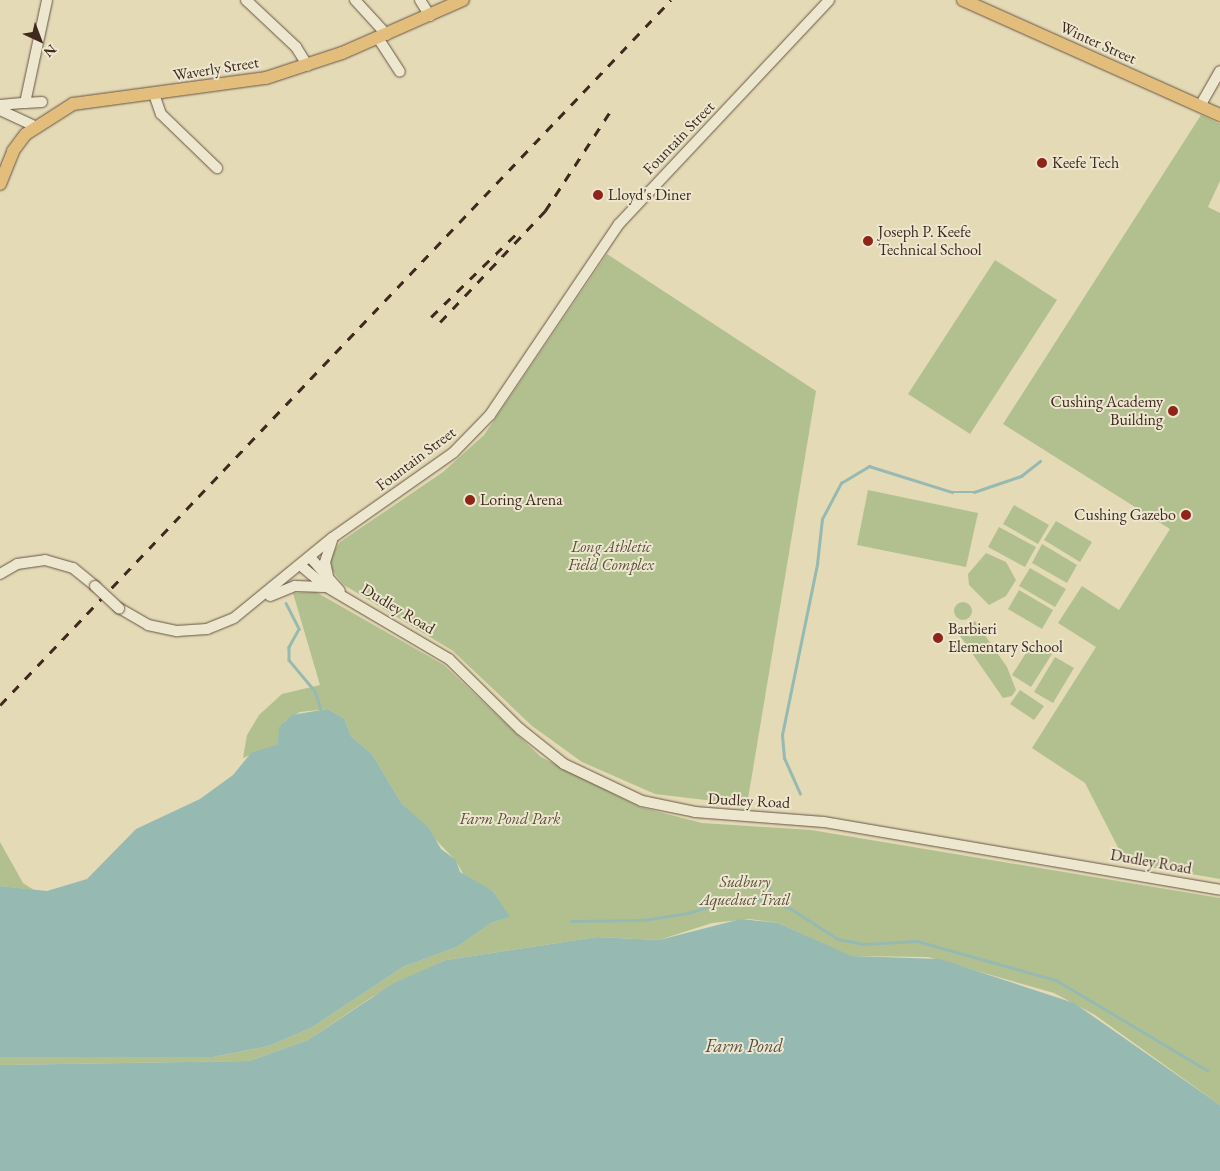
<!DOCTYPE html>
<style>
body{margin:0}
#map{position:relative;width:1220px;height:1171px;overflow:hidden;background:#e4dab6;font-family:"EB Garamond",serif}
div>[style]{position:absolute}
.green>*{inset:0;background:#b2c08f}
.round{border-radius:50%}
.water>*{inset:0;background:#96bab2}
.stream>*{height:2.5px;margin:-1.25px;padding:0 1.25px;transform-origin:1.25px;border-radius:1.25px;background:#96bab2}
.roads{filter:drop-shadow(0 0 1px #685444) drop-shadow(0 0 1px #685444)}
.minor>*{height:10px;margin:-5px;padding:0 5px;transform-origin:5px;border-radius:5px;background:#ede7d0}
.major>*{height:12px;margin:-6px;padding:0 6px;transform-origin:6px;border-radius:6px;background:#e2bd7b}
.rail>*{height:2.5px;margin-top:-1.25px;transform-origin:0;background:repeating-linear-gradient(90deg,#3f281e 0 9px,transparent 0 18px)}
.bridges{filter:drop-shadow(0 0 1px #685444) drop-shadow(0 0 1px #685444)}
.minor-bridge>*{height:10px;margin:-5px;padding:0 5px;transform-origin:5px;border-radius:5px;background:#ede7d0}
.dots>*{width:14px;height:14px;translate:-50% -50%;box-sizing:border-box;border:2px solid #ede7d0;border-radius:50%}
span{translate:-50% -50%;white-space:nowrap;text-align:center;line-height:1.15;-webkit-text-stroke:4px #ede7d0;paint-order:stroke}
.street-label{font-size:16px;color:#3f281e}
.poi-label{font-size:16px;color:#3f281e}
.left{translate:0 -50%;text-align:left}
.right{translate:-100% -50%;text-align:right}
.park-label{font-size:16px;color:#5c4e3a;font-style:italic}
.water-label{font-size:18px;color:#554c43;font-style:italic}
.north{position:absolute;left:15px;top:15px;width:50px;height:50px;-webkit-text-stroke:4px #ede7d0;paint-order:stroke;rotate:137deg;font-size:14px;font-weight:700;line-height:20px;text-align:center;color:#3f281e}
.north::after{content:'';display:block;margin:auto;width:18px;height:22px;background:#3f281e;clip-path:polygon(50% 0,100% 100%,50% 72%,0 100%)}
</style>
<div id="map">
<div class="green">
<i style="clip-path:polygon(1201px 115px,1220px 124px,1220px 181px,1208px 207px,1220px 213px,1220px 879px,1126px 863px,1085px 783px,1032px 748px,1096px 647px,1058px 623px,1082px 586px,1119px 610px,1170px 529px,1003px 424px)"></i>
<i style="clip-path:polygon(607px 254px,816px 391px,747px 805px,655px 794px,582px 762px,532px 726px,453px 651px,344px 585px,331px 569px,331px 556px,340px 542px,443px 472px,484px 435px)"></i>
<i style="clip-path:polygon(995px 260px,1057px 300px,970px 434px,908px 394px)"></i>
<i style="clip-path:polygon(868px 490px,978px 513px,966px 567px,857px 545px)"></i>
<i style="clip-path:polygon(1014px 505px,1049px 525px,1038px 544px,1003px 524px)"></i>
<i style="clip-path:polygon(1056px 521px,1092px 542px,1080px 562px,1044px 540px)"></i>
<i style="clip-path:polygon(999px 527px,1036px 547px,1025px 567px,988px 547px)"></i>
<i style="clip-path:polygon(1042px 544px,1077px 565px,1067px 583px,1032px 563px)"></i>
<i style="clip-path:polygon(986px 553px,1006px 562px,1016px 580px,1006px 596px,989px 605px,969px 585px,968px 574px)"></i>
<i style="clip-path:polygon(1030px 568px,1066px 589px,1055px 607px,1019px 586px)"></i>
<i style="clip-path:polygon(1019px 590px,1053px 610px,1042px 629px,1008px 609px)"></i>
<i style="clip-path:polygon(316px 592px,444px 665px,541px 757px,640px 807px,702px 823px,811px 830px,1220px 898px,1220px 1105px,1095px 1015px,1054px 993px,928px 957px,851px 956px,778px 923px,749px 919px,712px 923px,659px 940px,597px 937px,446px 960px,372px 997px,308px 1040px,249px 1061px,0 1065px,0 1057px,213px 1057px,269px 1046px,311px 1028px,403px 967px,457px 947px,491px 923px,509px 917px,493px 891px,466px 879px,456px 861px,402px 804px,372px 754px,351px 736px,344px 718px,327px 709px,300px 712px,285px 721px,278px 744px,243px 758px,247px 735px,259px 715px,282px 694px,320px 685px,293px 593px)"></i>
<i class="round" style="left:954px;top:602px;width:18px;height:18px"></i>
<i style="clip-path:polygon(975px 621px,1007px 667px,1016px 690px,1012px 696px,1003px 698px,958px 633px)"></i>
<i style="clip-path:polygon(1033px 642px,1052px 654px,1031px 687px,1012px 675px)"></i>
<i style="clip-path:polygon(1055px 657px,1074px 668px,1053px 703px,1034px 692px)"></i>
<i style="clip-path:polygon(1020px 690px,1044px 706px,1034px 720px,1010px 704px)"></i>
<i style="clip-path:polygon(0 842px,23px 883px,34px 890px,0 886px)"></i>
</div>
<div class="water">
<i style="clip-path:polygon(327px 709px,344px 718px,351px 736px,372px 754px,402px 804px,429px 828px,441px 849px,456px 860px,460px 872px,493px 891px,510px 917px,491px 923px,457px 947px,403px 967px,311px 1028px,269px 1046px,213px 1057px,0 1057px,0 886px,47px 891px,87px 879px,136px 829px,200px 799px,233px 775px,251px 753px,278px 744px,279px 727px,292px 715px)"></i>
<i style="clip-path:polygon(741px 919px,778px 923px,852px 956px,940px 959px,1074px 1003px,1220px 1105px,1220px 1171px,0 1171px,0 1065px,249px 1061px,308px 1040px,394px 983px,446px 960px,597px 937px,659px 940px)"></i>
</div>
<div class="stream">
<i style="left:286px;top:603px;width:29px;rotate:63deg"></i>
<i style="left:299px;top:629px;width:21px;rotate:119deg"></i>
<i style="left:289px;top:647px;width:13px;rotate:90deg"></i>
<i style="left:289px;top:660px;width:40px;rotate:50deg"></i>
<i style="left:315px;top:691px;width:20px;rotate:72deg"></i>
<i style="left:800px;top:794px;width:39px;rotate:-114deg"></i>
<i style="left:784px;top:758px;width:23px;rotate:-95deg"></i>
<i style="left:782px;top:735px;width:175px;rotate:-78.4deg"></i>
<i style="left:817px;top:564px;width:45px;rotate:-83.7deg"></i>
<i style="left:822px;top:519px;width:41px;rotate:-62.2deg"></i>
<i style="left:841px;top:483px;width:33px;rotate:-31deg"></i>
<i style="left:869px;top:466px;width:87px;rotate:17.4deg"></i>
<i style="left:952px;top:492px;width:22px"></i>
<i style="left:974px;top:492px;width:50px;rotate:-18.8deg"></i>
<i style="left:1021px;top:476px;width:24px;rotate:-38deg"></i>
<i style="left:765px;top:899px;width:12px;rotate:-66deg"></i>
<i style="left:571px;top:921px;width:72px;rotate:-0.8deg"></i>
<i style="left:643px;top:920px;width:46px;rotate:-8.8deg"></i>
<i style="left:688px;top:913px;width:45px;rotate:-16.8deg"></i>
<i style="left:731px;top:900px;width:34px;rotate:-2deg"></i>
<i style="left:765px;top:899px;width:30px;rotate:21deg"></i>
<i style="left:793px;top:910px;width:54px;rotate:32.8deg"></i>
<i style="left:838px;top:939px;width:26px;rotate:11deg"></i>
<i style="left:864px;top:944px;width:53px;rotate:-3.2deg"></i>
<i style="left:917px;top:941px;width:144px;rotate:15.7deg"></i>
<i style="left:1056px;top:980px;width:176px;rotate:30.8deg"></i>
</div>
<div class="roads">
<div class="minor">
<i style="left:246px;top:0;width:69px;rotate:43.2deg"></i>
<i style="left:296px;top:47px;width:22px;rotate:58deg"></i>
<i style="left:355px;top:0;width:47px;rotate:47.6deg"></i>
<i style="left:420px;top:0;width:19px;rotate:58deg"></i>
<i style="left:378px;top:38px;width:40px;rotate:57.1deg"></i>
<i style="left:154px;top:94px;width:21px;rotate:71deg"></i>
<i style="left:161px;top:114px;width:78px;rotate:44deg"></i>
<i style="left:42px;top:102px;width:17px;rotate:177deg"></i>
<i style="left:25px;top:103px;width:105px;rotate:-77.9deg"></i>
<i style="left:0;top:105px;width:25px;rotate:-5deg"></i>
<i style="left:1200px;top:106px;width:40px;rotate:-60.3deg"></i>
<i style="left:0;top:110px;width:38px;rotate:25deg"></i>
<i style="left:310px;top:557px;width:45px;rotate:48.6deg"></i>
<i style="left:300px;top:565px;width:33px;rotate:40deg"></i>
<i style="left:325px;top:586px;width:144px;rotate:30.5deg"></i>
<i style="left:449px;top:659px;width:100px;rotate:44.6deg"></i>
<i style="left:520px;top:729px;width:56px;rotate:38.5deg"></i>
<i style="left:564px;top:764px;width:86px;rotate:25.4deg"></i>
<i style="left:642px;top:801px;width:54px;rotate:11.7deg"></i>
<i style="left:695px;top:812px;width:129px;rotate:4.4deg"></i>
<i style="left:824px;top:822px;width:402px;rotate:9.7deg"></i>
<i style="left:0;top:574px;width:20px;rotate:-30deg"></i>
<i style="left:17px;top:564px;width:28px;rotate:-8deg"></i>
<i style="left:45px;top:560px;width:29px;rotate:16deg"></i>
<i style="left:73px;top:568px;width:28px;rotate:39deg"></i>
<i style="left:328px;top:576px;width:14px;rotate:-102deg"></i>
<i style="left:325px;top:562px;width:23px;rotate:-72deg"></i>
<i style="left:270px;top:596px;width:27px;rotate:-22deg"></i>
<i style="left:295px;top:586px;width:29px;rotate:2deg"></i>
<i style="left:119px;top:608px;width:34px;rotate:30deg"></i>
<i style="left:148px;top:625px;width:30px;rotate:12deg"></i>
<i style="left:177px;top:631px;width:30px;rotate:-4deg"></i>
<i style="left:207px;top:629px;width:29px;rotate:-22deg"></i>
<i style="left:234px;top:618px;width:127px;rotate:-39.2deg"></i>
<i style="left:332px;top:538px;width:148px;rotate:-35.1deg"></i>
<i style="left:453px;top:453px;width:53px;rotate:-45.8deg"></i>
<i style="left:490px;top:415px;width:230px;rotate:-56deg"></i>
<i style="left:619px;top:224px;width:307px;rotate:-46.8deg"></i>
</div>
<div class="major">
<i style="left:963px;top:0;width:282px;rotate:24.1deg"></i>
<i style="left:0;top:184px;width:35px;rotate:-68deg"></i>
<i style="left:13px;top:151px;width:21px;rotate:-53deg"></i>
<i style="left:26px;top:134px;width:56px;rotate:-32.6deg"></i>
<i style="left:73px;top:104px;width:195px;rotate:-7.7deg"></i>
<i style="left:266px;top:78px;width:80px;rotate:-18.2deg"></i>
<i style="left:342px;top:53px;width:132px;rotate:-23.7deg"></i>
</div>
</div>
<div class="rail">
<i style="left:431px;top:317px;width:123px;rotate:-44.3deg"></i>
<i style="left:440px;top:322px;width:153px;rotate:-46.6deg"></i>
<i style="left:545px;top:211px;width:121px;rotate:-56.8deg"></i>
<i style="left:0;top:705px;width:973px;rotate:-46.42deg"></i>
</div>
<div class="bridges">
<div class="minor-bridge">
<i style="left:95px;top:586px;width:33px;rotate:43deg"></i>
</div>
</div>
<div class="dots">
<i style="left:1042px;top:163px;background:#8f2418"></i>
<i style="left:598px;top:195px;background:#8f2418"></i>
<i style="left:868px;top:241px;background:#8f2418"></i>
<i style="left:1173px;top:411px;background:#8f2418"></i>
<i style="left:470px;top:500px;background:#8f2418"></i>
<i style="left:1186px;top:515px;background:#8f2418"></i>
<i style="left:938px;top:638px;background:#8f2418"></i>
</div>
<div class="street-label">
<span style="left:1098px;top:43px;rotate:24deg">Winter Street</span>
<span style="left:216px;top:69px;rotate:-9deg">Waverly Street</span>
<span style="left:679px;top:138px;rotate:-46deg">Fountain Street</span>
<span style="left:416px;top:459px;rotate:-37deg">Fountain Street</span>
<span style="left:398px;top:609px;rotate:31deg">Dudley Road</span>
<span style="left:749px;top:801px;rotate:3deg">Dudley Road</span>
<span style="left:1151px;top:862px;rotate:10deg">Dudley Road</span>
</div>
<div class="poi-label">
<span class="left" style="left:1052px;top:163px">Keefe Tech</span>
<span class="left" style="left:608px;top:195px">Lloyd's Diner</span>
<span class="left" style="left:878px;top:241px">Joseph P. Keefe<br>Technical School</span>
<span class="right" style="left:1163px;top:411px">Cushing Academy<br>Building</span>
<span class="left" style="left:480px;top:500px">Loring Arena</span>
<span class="right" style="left:1176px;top:515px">Cushing Gazebo</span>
<span class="left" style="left:948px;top:638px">Barbieri<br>Elementary School</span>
</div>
<div class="park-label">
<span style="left:611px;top:556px">Long Athletic<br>Field Complex</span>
<span style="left:510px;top:819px">Farm Pond Park</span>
<span style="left:745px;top:891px">Sudbury<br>Aqueduct Trail</span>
</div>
<div class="water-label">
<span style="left:744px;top:1046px">Farm Pond</span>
</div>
<div class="north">N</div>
</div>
